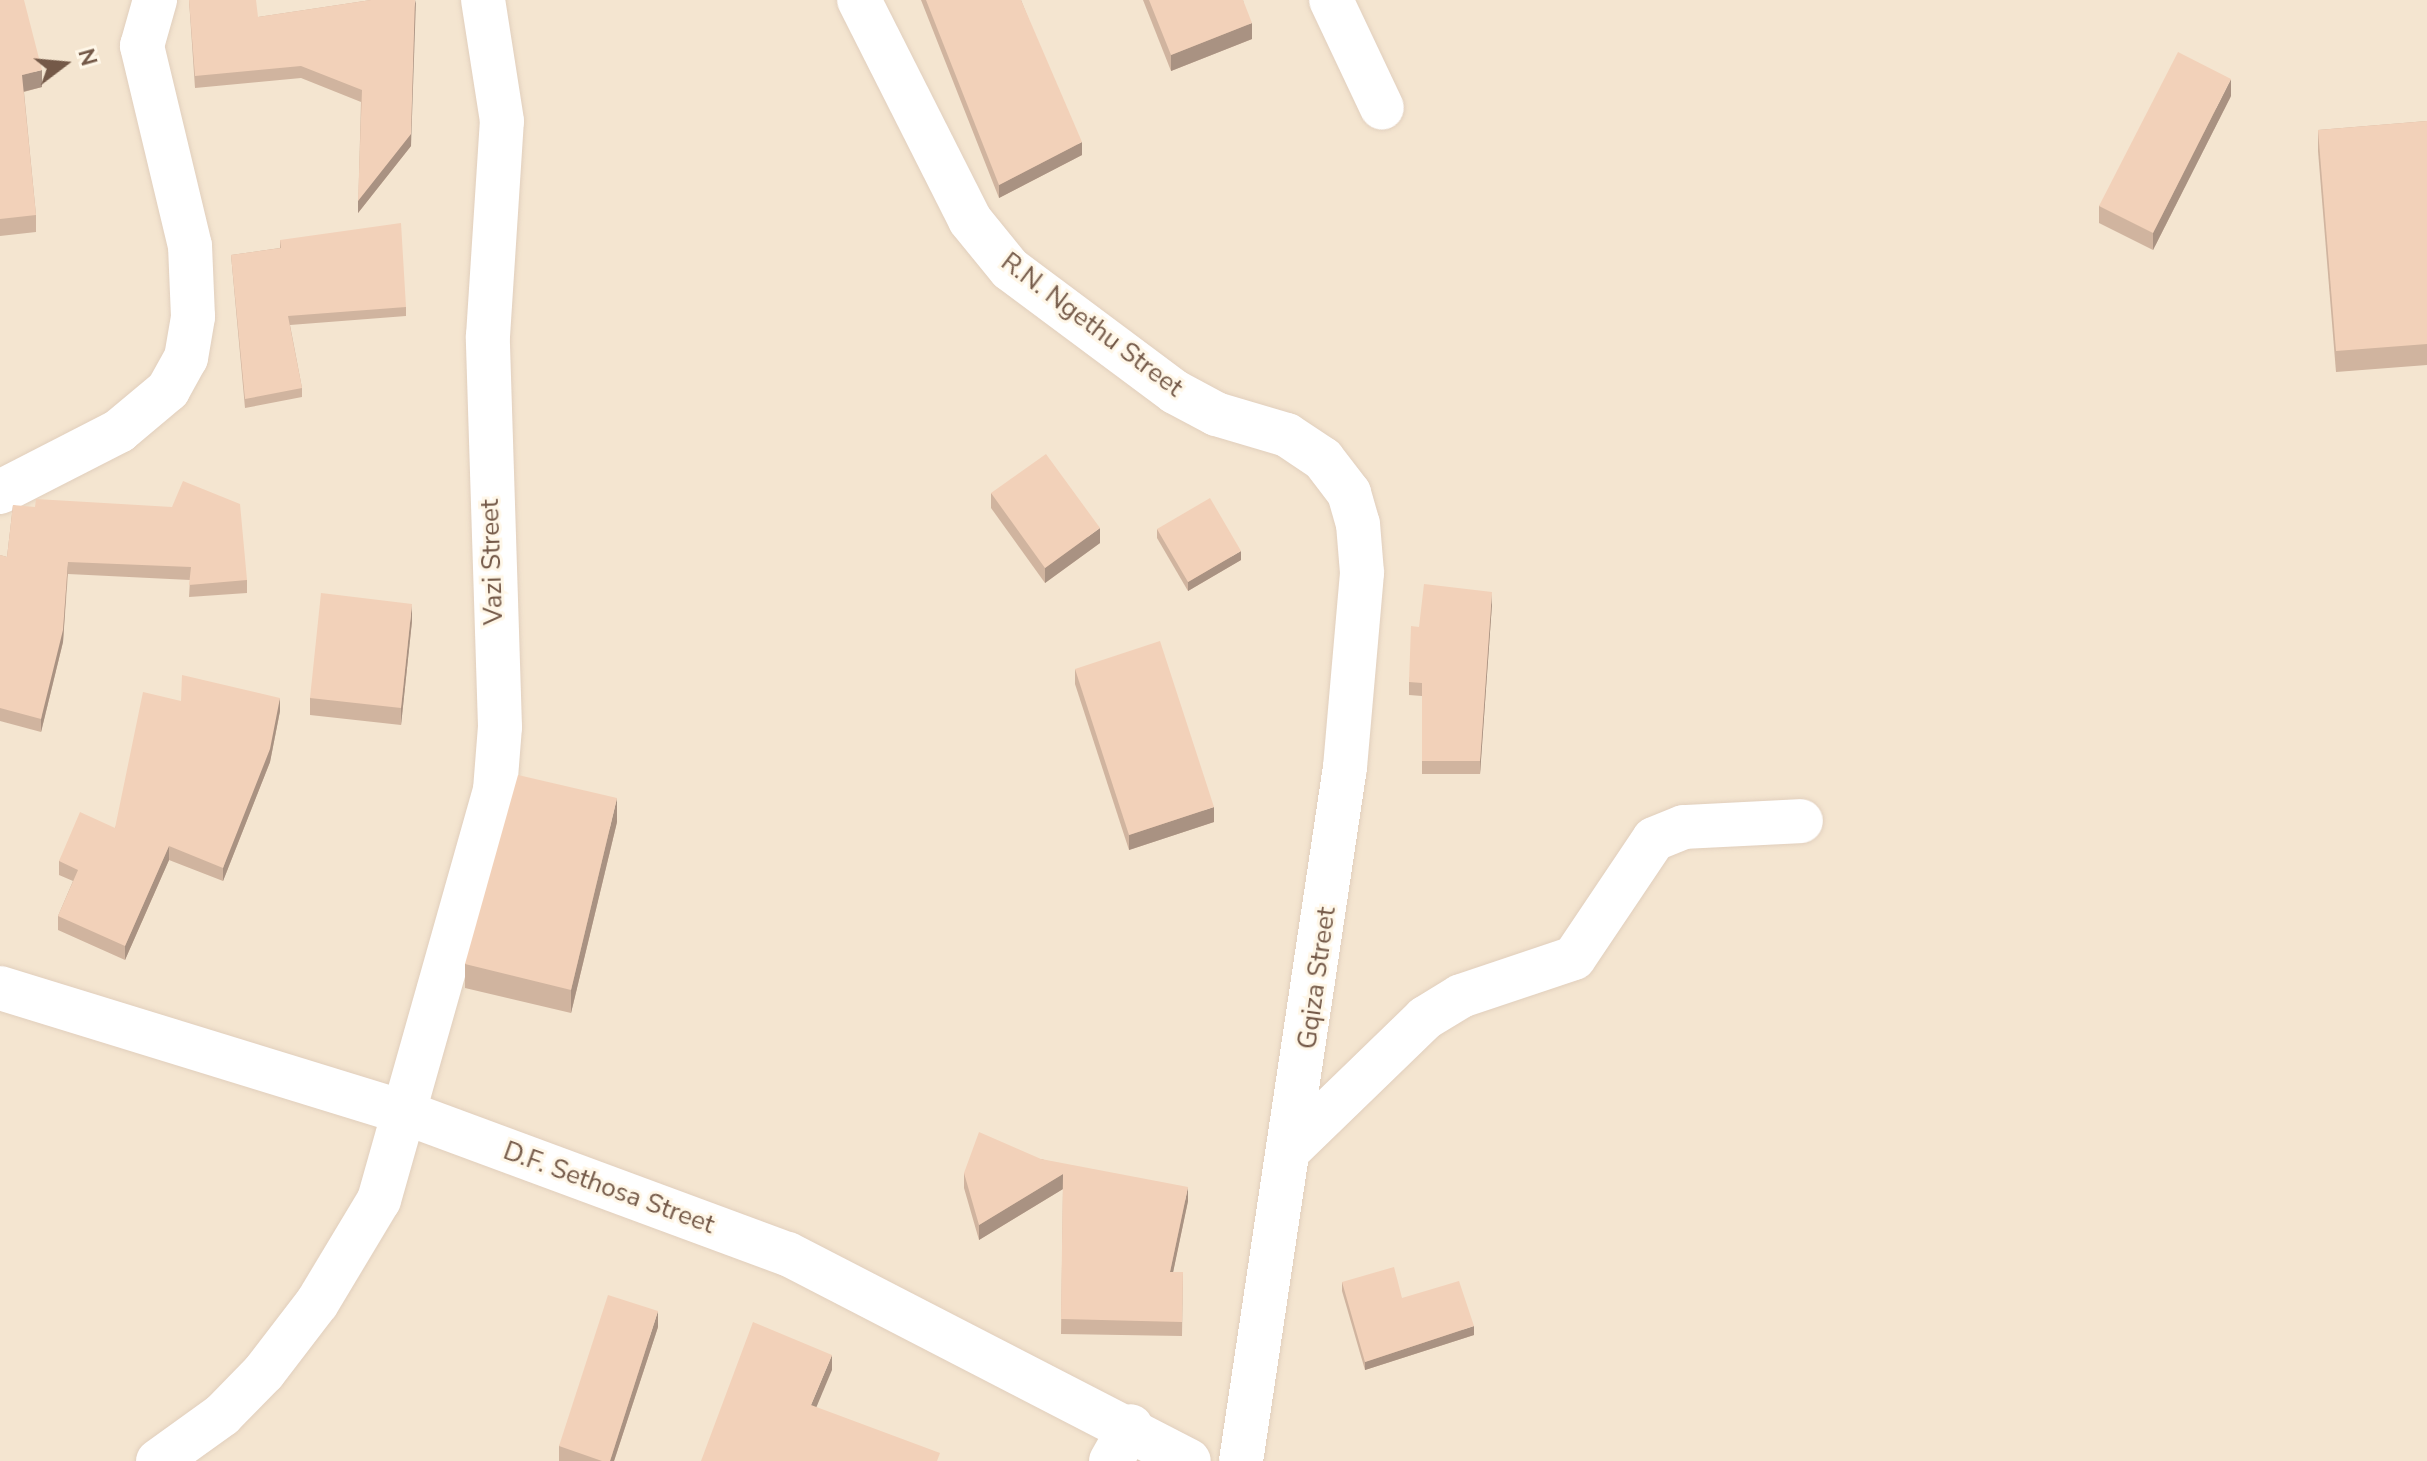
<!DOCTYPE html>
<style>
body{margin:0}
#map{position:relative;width:2427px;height:1461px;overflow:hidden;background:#fcf3e1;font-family:"Nunito Sans",sans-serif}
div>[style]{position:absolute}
.residential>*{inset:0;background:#f4e5d0}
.roads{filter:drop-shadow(0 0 2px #e1cfbd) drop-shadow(0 0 2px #e1cfbd)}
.minor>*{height:44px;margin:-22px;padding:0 22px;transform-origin:22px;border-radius:22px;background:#fff}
.wall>*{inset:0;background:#d0b49f}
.shaded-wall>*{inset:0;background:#a99282}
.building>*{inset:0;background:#f2d1b9}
span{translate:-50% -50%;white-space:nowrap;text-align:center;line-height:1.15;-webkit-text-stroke:6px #fff7e8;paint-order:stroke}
.street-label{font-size:26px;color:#745948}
.north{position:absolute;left:24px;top:24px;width:80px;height:80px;-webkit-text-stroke:6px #fff7e8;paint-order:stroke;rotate:74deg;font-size:22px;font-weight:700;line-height:32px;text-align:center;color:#745948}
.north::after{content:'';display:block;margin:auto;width:28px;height:36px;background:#745948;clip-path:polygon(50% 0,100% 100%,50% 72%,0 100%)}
</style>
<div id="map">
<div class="residential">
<i style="clip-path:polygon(0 0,2427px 0,2427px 1461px,0 1461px)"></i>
</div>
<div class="roads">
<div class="minor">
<i style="left:859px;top:0;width:246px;rotate:63.2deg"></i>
<i style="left:970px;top:220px;width:63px;rotate:50.8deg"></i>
<i style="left:1010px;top:269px;width:206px;rotate:36.7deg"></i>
<i style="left:1175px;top:392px;width:47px;rotate:28.2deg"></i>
<i style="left:1216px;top:414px;width:74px;rotate:16.5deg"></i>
<i style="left:1287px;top:435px;width:43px;rotate:33.7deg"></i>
<i style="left:1323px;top:459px;width:43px;rotate:52.6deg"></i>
<i style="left:1349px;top:493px;width:32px;rotate:74deg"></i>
<i style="left:1358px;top:524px;width:49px;rotate:85.3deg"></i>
<i style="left:1362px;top:573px;width:195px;rotate:95deg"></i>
<i style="left:1345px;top:767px;width:702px;rotate:98.52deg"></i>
<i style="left:1331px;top:0;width:119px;rotate:64.7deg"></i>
<i style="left:0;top:492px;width:134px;rotate:-27.1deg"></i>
<i style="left:119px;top:431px;width:64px;rotate:-39.9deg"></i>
<i style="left:168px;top:390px;width:37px;rotate:-61deg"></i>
<i style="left:186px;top:358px;width:42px;rotate:-80.3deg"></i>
<i style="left:193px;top:317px;width:71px;rotate:-92.4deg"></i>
<i style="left:190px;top:246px;width:206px;rotate:-103.5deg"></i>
<i style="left:142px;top:46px;width:48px;rotate:-74.2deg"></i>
<i style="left:0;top:988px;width:425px;rotate:17.1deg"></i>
<i style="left:406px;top:1113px;width:407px;rotate:20.3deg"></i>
<i style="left:788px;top:1254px;width:451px;rotate:27.3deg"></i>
<i style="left:1293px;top:1146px;width:184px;rotate:-44.1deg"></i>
<i style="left:1425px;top:1018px;width:42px;rotate:-31.4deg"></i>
<i style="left:1461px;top:996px;width:119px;rotate:-18.6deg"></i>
<i style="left:1574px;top:958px;width:143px;rotate:-56.1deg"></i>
<i style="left:1654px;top:839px;width:32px;rotate:-22deg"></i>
<i style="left:1684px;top:827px;width:117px;rotate:-2.9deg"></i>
<i style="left:158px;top:1461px;width:79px;rotate:-35.7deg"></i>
<i style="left:222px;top:1415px;width:60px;rotate:-45.7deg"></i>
<i style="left:264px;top:1372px;width:87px;rotate:-52.5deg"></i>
<i style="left:317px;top:1303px;width:120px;rotate:-59deg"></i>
<i style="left:379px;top:1200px;width:426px;rotate:-74.2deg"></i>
<i style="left:495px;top:790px;width:63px;rotate:-85.5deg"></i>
<i style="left:500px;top:727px;width:391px;rotate:-91.8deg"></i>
<i style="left:488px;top:336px;width:215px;rotate:-86.3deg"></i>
<i style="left:502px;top:121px;width:122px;rotate:-98.9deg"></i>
<i style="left:1111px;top:1461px;width:40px;rotate:-60.3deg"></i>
</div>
</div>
<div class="wall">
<i style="clip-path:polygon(0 0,42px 87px,24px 92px,36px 215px,36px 232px,0 236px)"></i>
<i style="clip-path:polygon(189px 0,258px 17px,371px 0,411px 146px,358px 213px,361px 102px,301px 78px,195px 88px)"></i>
<i style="clip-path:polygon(921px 0,1021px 0,1082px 155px,999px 198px)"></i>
<i style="clip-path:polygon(1143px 0,1243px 0,1252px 39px,1171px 71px)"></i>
<i style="clip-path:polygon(2231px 96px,2153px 250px,2099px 223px,2099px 206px)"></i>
<i style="clip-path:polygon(2427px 121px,2427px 365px,2336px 372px,2318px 151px,2318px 130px)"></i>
<i style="clip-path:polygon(280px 240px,406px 307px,406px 316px,290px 325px,302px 388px,302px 397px,245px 408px,231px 255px,280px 248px)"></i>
<i style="clip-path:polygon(991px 493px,1100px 543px,1045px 583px,991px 508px)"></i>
<i style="clip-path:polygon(13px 505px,247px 580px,247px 593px,189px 597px,190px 580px,68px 574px,63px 642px,41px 732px,0 721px,0 555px,7px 557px)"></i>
<i style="clip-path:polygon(1157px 529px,1241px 560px,1188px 591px,1157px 538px)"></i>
<i style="clip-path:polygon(1492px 604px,1480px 774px,1422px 774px,1422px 696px,1409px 695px,1409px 682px,1419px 627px)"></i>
<i style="clip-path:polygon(412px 621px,401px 725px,310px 715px,310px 698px)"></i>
<i style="clip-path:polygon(1075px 669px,1214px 822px,1129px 850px,1075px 684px)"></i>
<i style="clip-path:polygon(181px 701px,280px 711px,270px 762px,223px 881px,169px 860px,125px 960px,58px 930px,58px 916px,73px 881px,59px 875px,59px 861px,115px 828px)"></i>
<i style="clip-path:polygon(617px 822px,571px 1013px,465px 988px,465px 964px)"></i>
<i style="clip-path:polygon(1041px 1159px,1188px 1201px,1173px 1272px,1183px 1272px,1182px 1336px,1061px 1334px,1063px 1189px,979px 1240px,964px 1188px,964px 1173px)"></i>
<i style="clip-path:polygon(1342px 1282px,1402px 1298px,1474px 1335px,1365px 1370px,1342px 1291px)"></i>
<i style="clip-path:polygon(658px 1327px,614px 1461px,559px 1461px,559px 1446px)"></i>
</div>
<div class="shaded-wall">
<i style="clip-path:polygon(416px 0,411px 146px,358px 213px,358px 201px)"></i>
<i style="clip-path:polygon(1252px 23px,1252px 39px,1171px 71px,1171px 55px)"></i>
<i style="clip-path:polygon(42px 70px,42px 87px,22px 92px,22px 75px)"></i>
<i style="clip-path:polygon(2231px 79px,2231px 96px,2153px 250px,2153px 233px)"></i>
<i style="clip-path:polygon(1082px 142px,1082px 155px,999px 198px,999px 185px)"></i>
<i style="clip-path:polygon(1100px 528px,1100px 543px,1045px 583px,1045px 568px)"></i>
<i style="clip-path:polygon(1241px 551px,1241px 560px,1188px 591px,1188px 582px)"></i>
<i style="clip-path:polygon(68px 562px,63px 642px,41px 732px,41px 719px)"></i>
<i style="clip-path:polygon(1492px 592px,1492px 604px,1480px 774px,1480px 761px)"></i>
<i style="clip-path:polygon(412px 604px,412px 621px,401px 725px,401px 708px)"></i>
<i style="clip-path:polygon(280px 698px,280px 711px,270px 762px,223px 881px,223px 868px)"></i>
<i style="clip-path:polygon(617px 798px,617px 822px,571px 1013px,571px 990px)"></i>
<i style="clip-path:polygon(1214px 807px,1214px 822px,1129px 850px,1129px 835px)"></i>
<i style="clip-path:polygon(169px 846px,169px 860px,125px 960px,125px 946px)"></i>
<i style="clip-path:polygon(1063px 1174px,1063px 1189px,979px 1240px,979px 1225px)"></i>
<i style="clip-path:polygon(1188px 1187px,1188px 1201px,1170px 1287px,1170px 1272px)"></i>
<i style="clip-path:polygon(658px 1311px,658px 1327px,614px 1461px,610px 1461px)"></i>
<i style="clip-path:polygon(1474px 1326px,1474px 1335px,1365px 1370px,1365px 1362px)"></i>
<i style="clip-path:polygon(832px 1355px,832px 1370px,811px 1420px,811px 1405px)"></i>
</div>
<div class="building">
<i style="clip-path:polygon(0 0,24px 0,42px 70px,22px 75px,36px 215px,0 219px)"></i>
<i style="clip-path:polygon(189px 0,256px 0,258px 17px,371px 0,415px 0,411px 134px,358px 201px,362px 90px,301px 66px,195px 76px)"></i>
<i style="clip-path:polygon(926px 0,1021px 0,1082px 142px,999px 185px)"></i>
<i style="clip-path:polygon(1149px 0,1243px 0,1252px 23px,1171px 55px)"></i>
<i style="clip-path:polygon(2178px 52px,2231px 79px,2153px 233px,2099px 206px)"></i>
<i style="clip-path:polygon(2427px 121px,2427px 344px,2336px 351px,2318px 130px)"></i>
<i style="clip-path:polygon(401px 223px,406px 307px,288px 316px,302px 388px,245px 399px,231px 255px,281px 248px,280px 240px)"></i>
<i style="clip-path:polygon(1046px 454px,1100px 528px,1045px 568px,991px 493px)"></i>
<i style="clip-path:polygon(183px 481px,240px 504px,247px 580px,189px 585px,191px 567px,68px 562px,63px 630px,41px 719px,0 708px,0 555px,7px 557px,13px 505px,35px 507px,36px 499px,172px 507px)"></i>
<i style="clip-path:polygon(1210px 498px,1241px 551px,1188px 582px,1157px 529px)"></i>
<i style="clip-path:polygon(1424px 584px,1492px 592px,1480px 761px,1422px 761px,1422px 683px,1409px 682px,1411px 626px,1419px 627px)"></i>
<i style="clip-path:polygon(321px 593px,412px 604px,401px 708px,310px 698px)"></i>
<i style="clip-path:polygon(1160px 641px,1214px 807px,1129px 835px,1075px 669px)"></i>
<i style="clip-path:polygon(182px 675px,280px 698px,270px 749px,223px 868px,169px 846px,125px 946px,58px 916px,78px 870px,59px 861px,80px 812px,115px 828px,143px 692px,181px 701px)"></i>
<i style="clip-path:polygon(518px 775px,617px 798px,571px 990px,465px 964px)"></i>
<i style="clip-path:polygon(979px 1132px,1041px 1159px,1188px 1187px,1170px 1272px,1183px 1272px,1182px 1322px,1061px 1319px,1063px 1174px,979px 1225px,964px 1173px)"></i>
<i style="clip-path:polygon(1394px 1267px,1402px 1298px,1459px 1281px,1474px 1326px,1365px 1362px,1342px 1282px)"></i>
<i style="clip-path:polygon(608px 1295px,658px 1311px,610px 1461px,602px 1461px,559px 1446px)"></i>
<i style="clip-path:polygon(753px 1322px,832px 1355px,811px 1405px,940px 1453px,937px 1461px,701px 1461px)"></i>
</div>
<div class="street-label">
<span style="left:1092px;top:325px;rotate:37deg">R.N. Ngethu Street</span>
<span style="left:492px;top:562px;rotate:-92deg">Vazi Street</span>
<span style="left:1317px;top:978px;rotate:-82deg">Gqiza Street</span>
<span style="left:609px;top:1188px;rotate:20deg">D.F. Sethosa Street</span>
</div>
<div class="north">N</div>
</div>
